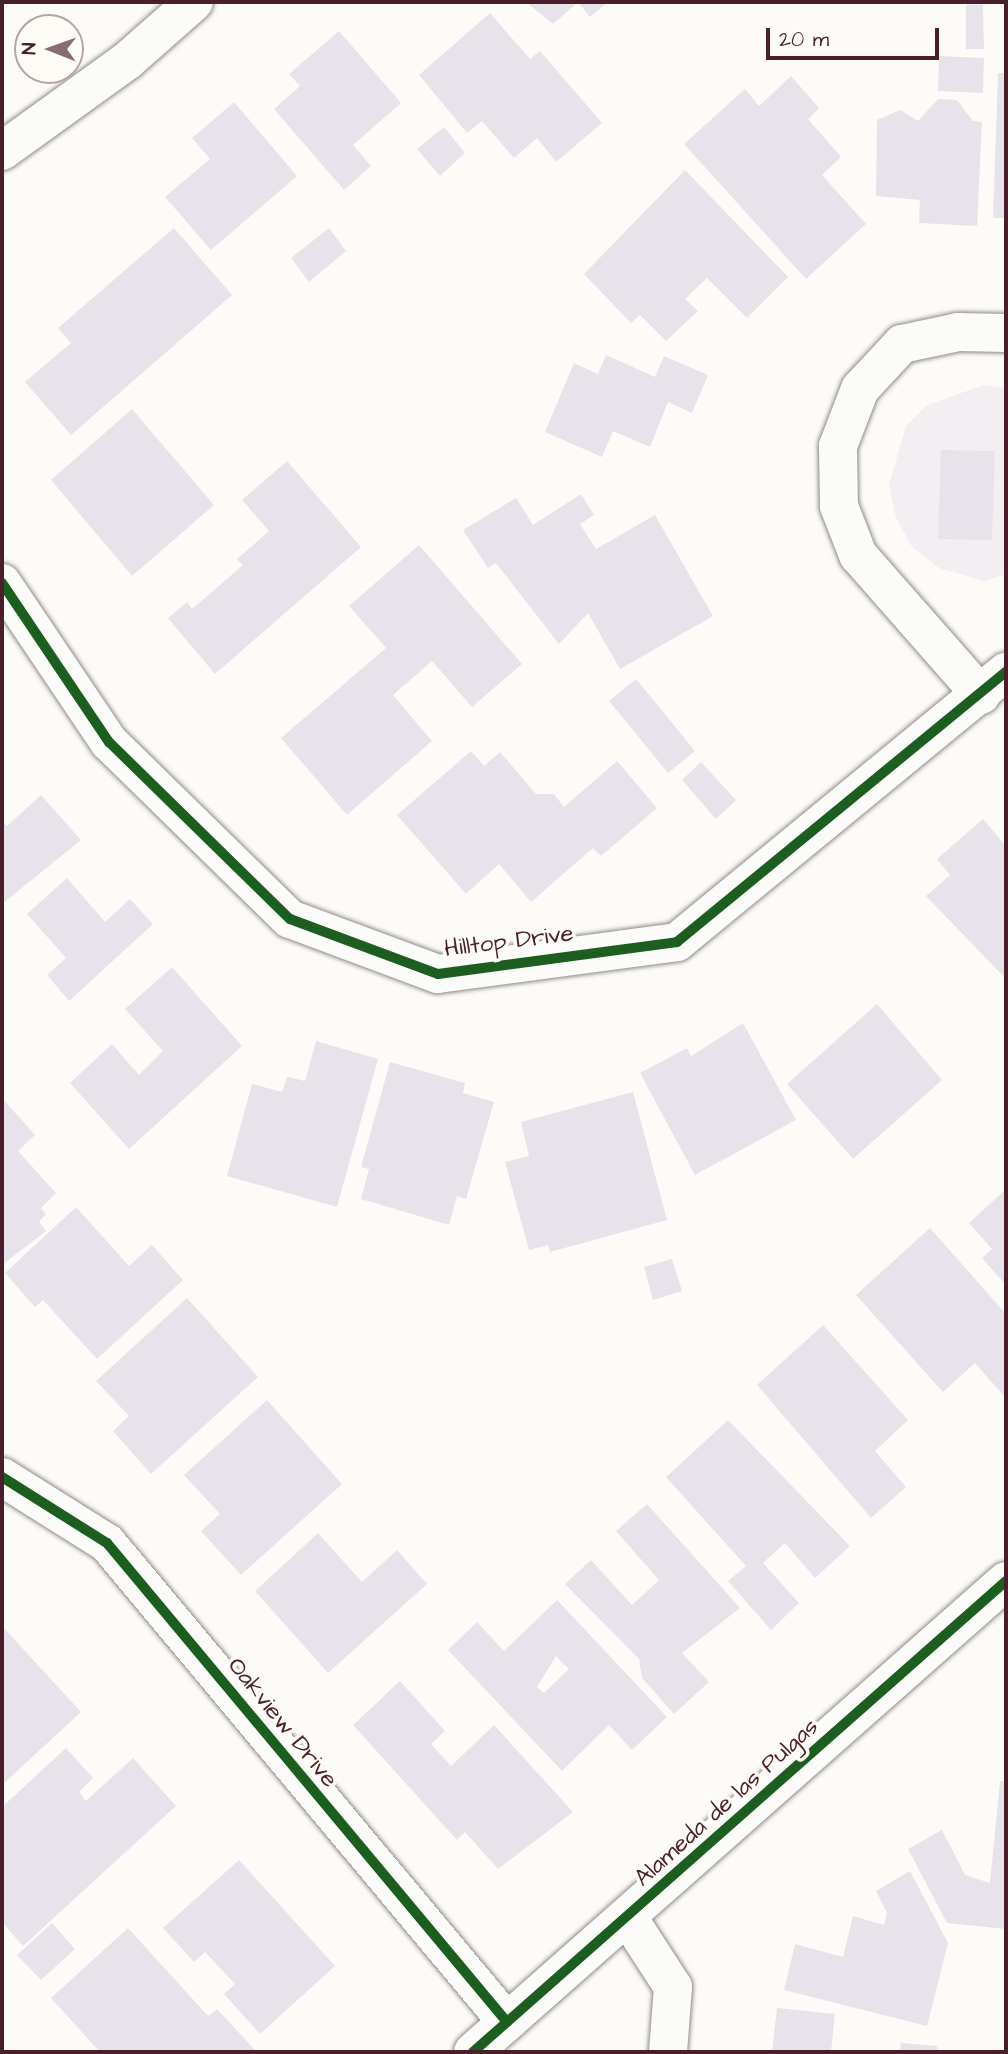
<!DOCTYPE html>
<style>
body{margin:0}
#map{position:relative;width:1008px;height:2054px;overflow:hidden;background:#fcfbf8;font-family:"Architects Daughter",sans-serif}
div>[style]{position:absolute}
.built>*{inset:0;background:#f3eef2}
.building>*{inset:0;background:#e8e3eb}
.roads{filter:drop-shadow(0 0 2px #928a8b) drop-shadow(0 0 2px #928a8b)}
.minor>*{height:38px;margin:-19px;padding:0 19px;transform-origin:19px;border-radius:19px;background:#fbfbf9}
.secondary>*{height:38px;margin:-19px;padding:0 19px;transform-origin:19px;border-radius:19px;background:#fbfbf9}
.cycleway>*{height:10px;margin:-5px;padding:0 5px;transform-origin:5px;border-radius:5px;background:#1b5e20}
span{translate:-50% -50%;white-space:nowrap;text-align:center;line-height:1.15;-webkit-text-stroke:7px #fdfcf7;paint-order:stroke}
.street-label{font-size:24px;color:#4a1f2b}
.frame{position:absolute;inset:0;border:4px solid #4a1f2b;pointer-events:none}
.north{position:absolute;left:14px;top:14px;width:70px;height:70px;box-sizing:border-box;background:#fdfcf7;border:2px solid #b5a4a5;border-radius:50%;rotate:271deg;font-size:19px;font-weight:700;line-height:28px;text-align:center;color:#4a1f2b}
.north::after{content:'';display:block;margin:auto;width:24px;height:32px;background:#886c73;clip-path:polygon(50% 0,100% 100%,50% 72%,0 100%)}
.scale{position:absolute;left:766px;top:28px;width:173px;height:32px;box-sizing:border-box;border:4px solid #4a1f2b;border-top:0;padding-left:9px;font-size:21px;line-height:24px;white-space:nowrap;color:#4a1f2b;-webkit-text-stroke:5px #fdfcf7;paint-order:stroke}
</style>
<div id="map">
<div class="built">
<i style="clip-path:polygon(984px 385px,1006px 388px,1006px 574px,984px 581px,939px 568px,912px 547px,896px 518px,889px 485px,906px 426px,927px 405px)"></i>
</div>
<div class="building">
<i style="clip-path:polygon(526px 2px,608px 2px,590px 17px,578px 2px,553px 24px)"></i>
<i style="clip-path:polygon(966px 5px,983px 5px,984px 49px,966px 49px)"></i>
<i style="clip-path:polygon(490px 13px,530px 59px,540px 51px,602px 123px,556px 162px,537px 138px,514px 158px,482px 121px,467px 133px,419px 75px)"></i>
<i style="clip-path:polygon(339px 31px,401px 103px,353px 145px,371px 166px,344px 190px,274px 109px,300px 86px,289px 74px)"></i>
<i style="clip-path:polygon(939px 56px,984px 58px,983px 93px,938px 91px)"></i>
<i style="clip-path:polygon(998px 73px,1006px 73px,1006px 218px,993px 218px)"></i>
<i style="clip-path:polygon(791px 76px,819px 108px,808px 119px,841px 157px,822px 175px,866px 224px,806px 279px,684px 144px,745px 89px,759px 106px)"></i>
<i style="clip-path:polygon(938px 99px,957px 100px,973px 121px,982px 122px,977px 226px,919px 223px,920px 200px,876px 196px,877px 120px,900px 110px,918px 121px)"></i>
<i style="clip-path:polygon(234px 102px,297px 176px,211px 250px,165px 197px,210px 159px,192px 138px)"></i>
<i style="clip-path:polygon(444px 127px,465px 153px,440px 176px,417px 149px)"></i>
<i style="clip-path:polygon(685px 170px,788px 277px,747px 318px,707px 278px,685px 299px,698px 311px,666px 341px,640px 315px,631px 323px,584px 274px)"></i>
<i style="clip-path:polygon(174px 228px,232px 295px,71px 435px,25px 382px,71px 343px,58px 328px)"></i>
<i style="clip-path:polygon(329px 228px,346px 251px,309px 282px,291px 258px)"></i>
<i style="clip-path:polygon(606px 355px,655px 377px,664px 356px,708px 375px,692px 413px,668px 402px,650px 447px,613px 431px,602px 457px,545px 432px,574px 363px,598px 374px)"></i>
<i style="clip-path:polygon(132px 409px,214px 505px,132px 576px,51px 480px)"></i>
<i style="clip-path:polygon(941px 450px,995px 451px,992px 540px,938px 539px)"></i>
<i style="clip-path:polygon(287px 461px,361px 547px,215px 674px,168px 618px,187px 602px,192px 609px,243px 565px,237px 559px,269px 531px,242px 500px)"></i>
<i style="clip-path:polygon(581px 494px,594px 515px,580px 524px,596px 549px,655px 515px,713px 616px,620px 669px,588px 613px,559px 644px,496px 563px,488px 568px,463px 530px,516px 498px,533px 525px)"></i>
<i style="clip-path:polygon(419px 545px,522px 664px,472px 707px,432px 661px,393px 695px,432px 741px,347px 815px,281px 738px,386px 648px,349px 606px)"></i>
<i style="clip-path:polygon(636px 679px,695px 751px,668px 773px,609px 701px)"></i>
<i style="clip-path:polygon(471px 751px,484px 766px,500px 752px,536px 794px,554px 794px,564px 807px,617px 761px,657px 808px,601px 856px,593px 848px,531px 902px,499px 864px,466px 894px,397px 815px)"></i>
<i style="clip-path:polygon(701px 762px,736px 800px,716px 819px,682px 780px)"></i>
<i style="clip-path:polygon(41px 795px,81px 840px,2px 904px,2px 820px,7px 826px)"></i>
<i style="clip-path:polygon(983px 819px,1006px 846px,1006px 979px,926px 896px,950px 875px,937px 859px)"></i>
<i style="clip-path:polygon(67px 878px,105px 922px,130px 899px,153px 924px,69px 1001px,47px 975px,66px 958px,27px 914px)"></i>
<i style="clip-path:polygon(172px 967px,242px 1046px,129px 1149px,70px 1083px,112px 1044px,139px 1075px,163px 1051px,125px 1009px)"></i>
<i style="clip-path:polygon(877px 1004px,942px 1080px,853px 1159px,787px 1084px)"></i>
<i style="clip-path:polygon(743px 1023px,796px 1120px,695px 1175px,640px 1073px,687px 1048px,691px 1056px)"></i>
<i style="clip-path:polygon(316px 1041px,378px 1059px,337px 1207px,227px 1176px,252px 1084px,282px 1092px,287px 1077px,305px 1081px)"></i>
<i style="clip-path:polygon(390px 1062px,465px 1083px,463px 1093px,494px 1102px,466px 1199px,457px 1196px,449px 1225px,361px 1199px,369px 1169px,361px 1167px)"></i>
<i style="clip-path:polygon(633px 1092px,667px 1220px,550px 1252px,548px 1245px,529px 1250px,505px 1162px,529px 1156px,521px 1122px)"></i>
<i style="clip-path:polygon(2px 1098px,35px 1135px,18px 1151px,56px 1193px,41px 1208px,46px 1214px,39px 1222px,46px 1231px,2px 1265px)"></i>
<i style="clip-path:polygon(1006px 1189px,1006px 1285px,982px 1258px,992px 1249px,969px 1223px)"></i>
<i style="clip-path:polygon(76px 1207px,129px 1266px,152px 1245px,183px 1280px,97px 1359px,43px 1300px,35px 1307px,5px 1273px)"></i>
<i style="clip-path:polygon(930px 1228px,1006px 1314px,1004px 1396px,975px 1363px,943px 1392px,856px 1295px)"></i>
<i style="clip-path:polygon(672px 1259px,682px 1291px,653px 1300px,644px 1267px)"></i>
<i style="clip-path:polygon(187px 1298px,258px 1377px,151px 1474px,113px 1431px,129px 1416px,96px 1381px)"></i>
<i style="clip-path:polygon(823px 1325px,908px 1420px,875px 1451px,906px 1487px,871px 1518px,757px 1385px)"></i>
<i style="clip-path:polygon(267px 1400px,342px 1484px,241px 1575px,201px 1531px,220px 1514px,184px 1475px)"></i>
<i style="clip-path:polygon(728px 1420px,850px 1546px,815px 1578px,785px 1543px,763px 1563px,799px 1603px,771px 1630px,728px 1581px,746px 1566px,666px 1477px)"></i>
<i style="clip-path:polygon(647px 1504px,740px 1608px,682px 1653px,709px 1682px,674px 1714px,642px 1678px,639px 1659px,565px 1584px,591px 1560px,632px 1605px,659px 1580px,616px 1531px)"></i>
<i style="clip-path:polygon(318px 1533px,362px 1582px,397px 1550px,427px 1584px,328px 1673px,255px 1591px)"></i>
<i style="clip-path:polygon(evenodd,557px 1600px,667px 1717px,632px 1750px,609px 1725px,562px 1771px,448px 1650px,477px 1622px,504px 1651px,557px 1600px,556px 1656px,569px 1669px,544px 1693px,537px 1687px,556px 1656px)"></i>
<i style="clip-path:polygon(2px 1626px,81px 1712px,2px 1785px)"></i>
<i style="clip-path:polygon(400px 1681px,445px 1731px,431px 1744px,451px 1766px,494px 1725px,573px 1812px,498px 1869px,465px 1832px,457px 1840px,353px 1725px)"></i>
<i style="clip-path:polygon(66px 1748px,93px 1778px,79px 1792px,86px 1801px,133px 1758px,176px 1806px,23px 1946px,2px 1922px,2px 1807px)"></i>
<i style="clip-path:polygon(1000px 1781px,1006px 1781px,1006px 1929px,947px 1923px,908px 1849px,942px 1830px,965px 1875px,990px 1883px)"></i>
<i style="clip-path:polygon(239px 1860px,335px 1966px,260px 2034px,224px 1994px,235px 1984px,205px 1952px,194px 1962px,163px 1928px)"></i>
<i style="clip-path:polygon(910px 1871px,948px 1943px,927px 2026px,784px 1990px,795px 1944px,843px 1957px,853px 1916px,884px 1925px,887px 1913px,876px 1891px)"></i>
<i style="clip-path:polygon(52px 1923px,75px 1949px,41px 1980px,17px 1955px)"></i>
<i style="clip-path:polygon(128px 1928px,208px 2016px,217px 2009px,257px 2052px,100px 2052px,51px 1998px)"></i>
<i style="clip-path:polygon(777px 2008px,835px 2014px,831px 2052px,772px 2052px)"></i>
<i style="clip-path:polygon(901px 2043px,937px 2046px,937px 2052px,900px 2052px)"></i>
</div>
<div class="roads">
<div class="minor">
<i style="left:2px;top:151px;width:154px;rotate:-35.8deg"></i>
<i style="left:127px;top:61px;width:89px;rotate:-41.4deg"></i>
<i style="left:2px;top:583px;width:192px;rotate:56.1deg"></i>
<i style="left:109px;top:742px;width:253px;rotate:44.4deg"></i>
<i style="left:290px;top:919px;width:158px;rotate:20.4deg"></i>
<i style="left:438px;top:974px;width:241px;rotate:-7.6deg"></i>
<i style="left:677px;top:942px;width:426px;rotate:-39.4deg"></i>
<i style="left:981px;top:695px;width:186px;rotate:-131.3deg"></i>
<i style="left:858px;top:555px;width:53px;rotate:-111.2deg"></i>
<i style="left:839px;top:506px;width:60px;rotate:-91deg"></i>
<i style="left:838px;top:446px;width:61px;rotate:-68.9deg"></i>
<i style="left:860px;top:389px;width:62px;rotate:-47deg"></i>
<i style="left:902px;top:344px;width:57px;rotate:-12.1deg"></i>
<i style="left:958px;top:332px;width:48px;rotate:1.2deg"></i>
<i style="left:2px;top:1477px;width:124px;rotate:32.2deg"></i>
<i style="left:107px;top:1543px;width:624px;rotate:50.14deg"></i>
<i style="left:629px;top:1919px;width:81px;rotate:57.1deg"></i>
<i style="left:673px;top:1987px;width:65px;rotate:94.4deg"></i>
</div>
<div class="secondary">
<i style="left:473px;top:2052px;width:711px;rotate:-41.47deg"></i>
</div>
</div>
<div class="cycleway">
<i style="left:2px;top:583px;width:192px;rotate:56.1deg"></i>
<i style="left:109px;top:742px;width:253px;rotate:44.4deg"></i>
<i style="left:290px;top:919px;width:158px;rotate:20.4deg"></i>
<i style="left:438px;top:974px;width:241px;rotate:-7.6deg"></i>
<i style="left:677px;top:942px;width:426px;rotate:-39.4deg"></i>
<i style="left:2px;top:1477px;width:124px;rotate:32.2deg"></i>
<i style="left:107px;top:1543px;width:624px;rotate:50.14deg"></i>
<i style="left:473px;top:2052px;width:711px;rotate:-41.47deg"></i>
</div>
<div class="street-label">
<span style="left:509px;top:942px;rotate:-7deg">Hilltop Drive</span>
<span style="left:282px;top:1723px;rotate:51deg">Oakview Drive</span>
<span style="left:727px;top:1803px;rotate:-42deg">Alameda de las Pulgas</span>
</div>
<div class="frame"></div>
<div class="north">N</div>
<div class="scale">20 m</div>
</div>
